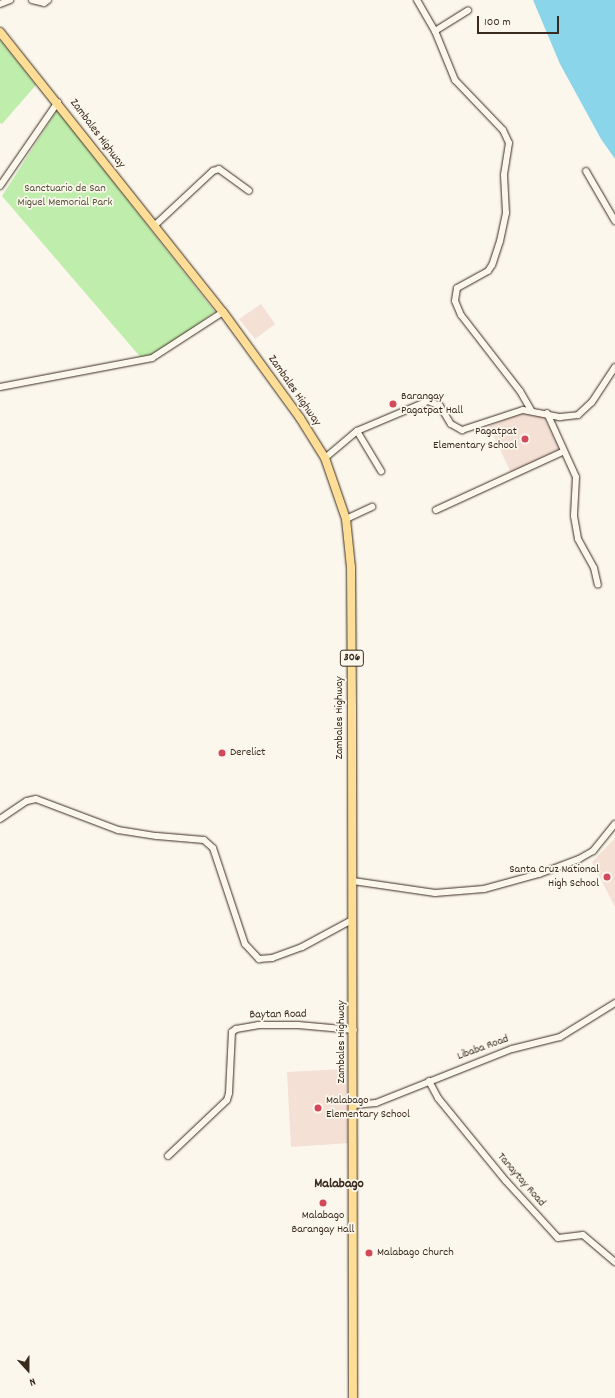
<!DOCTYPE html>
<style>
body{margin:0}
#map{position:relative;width:615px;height:1398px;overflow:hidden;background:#fbf7ec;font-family:Dekko,sans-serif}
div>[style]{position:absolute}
.built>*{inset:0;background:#f4e0d5}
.green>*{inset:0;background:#bfedab}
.water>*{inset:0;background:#8ad5ea}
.roads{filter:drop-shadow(0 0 1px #3b2a1e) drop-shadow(0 0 1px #3b2a1e)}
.minor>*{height:6px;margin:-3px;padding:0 3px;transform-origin:3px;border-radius:3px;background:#fbf7ec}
.major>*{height:8px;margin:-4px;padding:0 4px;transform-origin:4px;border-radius:4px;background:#fedd96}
.dots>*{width:11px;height:11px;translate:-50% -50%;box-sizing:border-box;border:2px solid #fbf7ec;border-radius:50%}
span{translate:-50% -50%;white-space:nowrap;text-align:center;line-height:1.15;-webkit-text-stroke:3.5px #fbf7ec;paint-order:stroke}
.shield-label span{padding:1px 3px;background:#fbf7ec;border:1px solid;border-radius:3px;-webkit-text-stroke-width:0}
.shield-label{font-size:11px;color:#3b2a1e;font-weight:700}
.street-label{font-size:12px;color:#3b2a1e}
.park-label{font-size:12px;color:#55513a}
.poi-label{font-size:12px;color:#3b2a1e}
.left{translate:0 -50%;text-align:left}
.right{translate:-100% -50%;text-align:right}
.quarter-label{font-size:14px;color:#3b2a1e;font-weight:700}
.north{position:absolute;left:8px;top:1350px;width:40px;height:40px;-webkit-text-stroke:3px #fbf7ec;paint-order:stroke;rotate:159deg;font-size:11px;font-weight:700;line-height:16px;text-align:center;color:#3b2a1e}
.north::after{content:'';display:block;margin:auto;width:14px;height:18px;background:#3b2a1e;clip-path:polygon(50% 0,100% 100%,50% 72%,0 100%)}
.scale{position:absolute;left:477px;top:16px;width:82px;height:18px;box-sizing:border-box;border:2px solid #3b2a1e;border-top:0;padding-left:5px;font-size:12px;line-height:14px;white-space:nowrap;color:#3b2a1e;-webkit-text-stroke:3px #fbf7ec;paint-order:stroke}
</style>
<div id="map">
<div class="built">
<i style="clip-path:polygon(261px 304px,275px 324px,255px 339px,239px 319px)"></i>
<i style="clip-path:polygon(525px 411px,544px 417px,561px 452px,512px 475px,489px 426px)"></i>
<i style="clip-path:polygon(615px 838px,615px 907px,592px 862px)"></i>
<i style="clip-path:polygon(346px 1069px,349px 1143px,291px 1147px,287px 1072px)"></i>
</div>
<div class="green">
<i style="clip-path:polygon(0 40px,36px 85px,2px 124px,0 123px)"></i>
<i style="clip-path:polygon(57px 110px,215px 312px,155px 355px,142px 359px,2px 196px)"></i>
</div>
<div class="water">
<i style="clip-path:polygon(533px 0,615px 0,615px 159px,601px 139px,560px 64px)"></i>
</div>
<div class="roads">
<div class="minor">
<i style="left:32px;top:0;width:12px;rotate:14deg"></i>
<i style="left:44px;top:3px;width:5px;rotate:-37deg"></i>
<i style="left:417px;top:0;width:36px;rotate:60deg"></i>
<i style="left:435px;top:31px;width:53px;rotate:67.8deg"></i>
<i style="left:455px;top:80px;width:69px;rotate:46.2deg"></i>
<i style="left:503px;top:130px;width:14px;rotate:65deg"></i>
<i style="left:509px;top:143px;width:32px;rotate:99deg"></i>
<i style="left:504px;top:175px;width:38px;rotate:87deg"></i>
<i style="left:506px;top:213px;width:29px;rotate:102deg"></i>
<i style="left:500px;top:241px;width:25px;rotate:108deg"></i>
<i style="left:492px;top:265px;width:7px;rotate:124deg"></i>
<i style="left:488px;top:271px;width:35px;rotate:151deg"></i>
<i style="left:457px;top:288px;width:13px;rotate:99deg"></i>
<i style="left:455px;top:301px;width:15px;rotate:67deg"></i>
<i style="left:461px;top:315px;width:96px;rotate:52.2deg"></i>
<i style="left:520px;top:391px;width:22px;rotate:60deg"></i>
<i style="left:0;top:4px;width:11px;rotate:-22deg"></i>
<i style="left:435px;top:31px;width:39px;rotate:-32deg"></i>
<i style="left:586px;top:171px;width:58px;rotate:59.9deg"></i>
<i style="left:0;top:186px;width:102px;rotate:-55.4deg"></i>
<i style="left:154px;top:226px;width:81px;rotate:-43deg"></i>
<i style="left:213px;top:171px;width:6px;rotate:-18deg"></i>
<i style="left:219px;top:169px;width:37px;rotate:36deg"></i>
<i style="left:0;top:387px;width:155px;rotate:-10.8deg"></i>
<i style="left:152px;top:358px;width:85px;rotate:-32.9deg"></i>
<i style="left:547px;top:413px;width:70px;rotate:65.6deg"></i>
<i style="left:576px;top:477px;width:39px;rotate:93deg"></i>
<i style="left:574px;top:516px;width:23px;rotate:80deg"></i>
<i style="left:578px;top:539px;width:33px;rotate:61deg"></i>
<i style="left:594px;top:568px;width:17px;rotate:77deg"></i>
<i style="left:357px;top:431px;width:47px;rotate:59deg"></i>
<i style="left:325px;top:458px;width:42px;rotate:-40.2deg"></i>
<i style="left:357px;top:431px;width:77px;rotate:-22.9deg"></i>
<i style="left:428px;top:401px;width:13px;rotate:23deg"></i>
<i style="left:440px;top:406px;width:21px;rotate:59deg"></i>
<i style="left:451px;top:424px;width:13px;rotate:29deg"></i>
<i style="left:462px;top:430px;width:64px;rotate:-18.2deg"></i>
<i style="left:523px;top:410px;width:38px;rotate:11deg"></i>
<i style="left:560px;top:417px;width:18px;rotate:-6deg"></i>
<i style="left:578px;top:415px;width:19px;rotate:-43deg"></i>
<i style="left:592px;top:402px;width:42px;rotate:-56.7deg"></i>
<i style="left:436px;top:510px;width:139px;rotate:-24.7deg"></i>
<i style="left:346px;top:519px;width:29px;rotate:-25deg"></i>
<i style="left:0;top:819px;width:32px;rotate:-34deg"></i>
<i style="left:27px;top:801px;width:9px;rotate:-13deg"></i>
<i style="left:36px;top:799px;width:88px;rotate:20.7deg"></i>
<i style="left:118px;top:830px;width:39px;rotate:9deg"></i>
<i style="left:157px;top:836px;width:47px;rotate:4.9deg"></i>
<i style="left:204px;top:840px;width:12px;rotate:42deg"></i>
<i style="left:213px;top:848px;width:101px;rotate:71.6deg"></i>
<i style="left:245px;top:944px;width:21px;rotate:47deg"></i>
<i style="left:259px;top:959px;width:13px;rotate:-4deg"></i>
<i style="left:272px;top:958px;width:32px;rotate:-20deg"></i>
<i style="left:302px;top:947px;width:57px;rotate:-28.4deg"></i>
<i style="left:353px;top:881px;width:83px;rotate:8.3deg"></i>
<i style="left:435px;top:893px;width:49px;rotate:-4.7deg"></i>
<i style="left:484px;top:889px;width:57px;rotate:-15.3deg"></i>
<i style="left:539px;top:874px;width:43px;rotate:-20.6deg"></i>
<i style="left:579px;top:859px;width:16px;rotate:-30deg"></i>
<i style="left:593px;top:851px;width:35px;rotate:-51deg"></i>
<i style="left:429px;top:1081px;width:19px;rotate:62deg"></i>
<i style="left:438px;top:1098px;width:107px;rotate:50.7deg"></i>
<i style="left:506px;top:1181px;width:77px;rotate:47.6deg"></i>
<i style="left:558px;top:1238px;width:25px;rotate:-7deg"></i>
<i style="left:583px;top:1235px;width:42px;rotate:40.2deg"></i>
<i style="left:354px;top:1105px;width:22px;rotate:-5deg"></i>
<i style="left:376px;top:1103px;width:146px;rotate:-21.7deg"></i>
<i style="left:512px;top:1049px;width:49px;rotate:-14deg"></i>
<i style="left:560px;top:1037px;width:65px;rotate:-31.7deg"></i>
<i style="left:168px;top:1156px;width:81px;rotate:-43.5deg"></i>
<i style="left:227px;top:1100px;width:7px;rotate:-74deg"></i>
<i style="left:229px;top:1093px;width:61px;rotate:-87.2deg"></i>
<i style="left:232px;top:1032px;width:5px;rotate:-37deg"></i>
<i style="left:236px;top:1029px;width:22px;rotate:-10deg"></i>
<i style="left:258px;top:1025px;width:40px"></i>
<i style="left:298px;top:1025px;width:56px;rotate:5.1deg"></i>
</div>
<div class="major">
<i style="left:0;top:32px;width:358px;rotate:51.5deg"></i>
<i style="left:223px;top:312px;width:131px;rotate:54deg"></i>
<i style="left:300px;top:418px;width:47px;rotate:58deg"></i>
<i style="left:325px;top:458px;width:65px;rotate:71deg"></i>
<i style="left:346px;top:519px;width:48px;rotate:84.1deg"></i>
<i style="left:351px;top:567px;width:140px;rotate:89.6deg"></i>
<i style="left:352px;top:707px;width:691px;rotate:89.92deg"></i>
</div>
</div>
<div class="dots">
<i style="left:393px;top:404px;background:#d1495b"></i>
<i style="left:525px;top:439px;background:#d1495b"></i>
<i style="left:222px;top:753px;background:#d1495b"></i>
<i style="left:607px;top:877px;background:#d1495b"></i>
<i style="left:318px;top:1108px;background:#d1495b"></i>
<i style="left:323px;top:1203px;background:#d1495b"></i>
<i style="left:369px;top:1253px;background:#d1495b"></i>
</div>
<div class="shield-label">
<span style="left:352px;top:658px">306</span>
</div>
<div class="street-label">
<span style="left:97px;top:134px;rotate:53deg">Zambales Highway</span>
<span style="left:294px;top:391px;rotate:55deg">Zambales Highway</span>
<span style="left:340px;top:718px;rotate:-90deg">Zambales Highway</span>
<span style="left:278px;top:1015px;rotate:-1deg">Baytan Road</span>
<span style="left:342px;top:1042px;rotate:-90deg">Zambales Highway</span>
<span style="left:483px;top:1048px;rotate:-20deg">Libaba Road</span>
<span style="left:521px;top:1180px;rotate:49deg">Tanaytay Road</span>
</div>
<div class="park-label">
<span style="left:65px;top:196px">Sanctuario de San<br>Miguel Memorial Park</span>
</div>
<div class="poi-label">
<span class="left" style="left:401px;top:404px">Barangay<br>Pagatpat Hall</span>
<span class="right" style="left:517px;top:439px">Pagatpat<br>Elementary School</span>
<span class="left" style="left:230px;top:753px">Derelict</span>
<span class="right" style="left:599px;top:877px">Santa Cruz National<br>High School</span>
<span class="left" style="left:326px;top:1108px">Malabago<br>Elementary School</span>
<span style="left:323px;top:1223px">Malabago<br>Barangay Hall</span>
<span class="left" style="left:377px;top:1253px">Malabago Church</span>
</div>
<div class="quarter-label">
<span style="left:339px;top:1184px">Malabago</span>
</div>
<div class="north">N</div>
<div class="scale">100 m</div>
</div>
